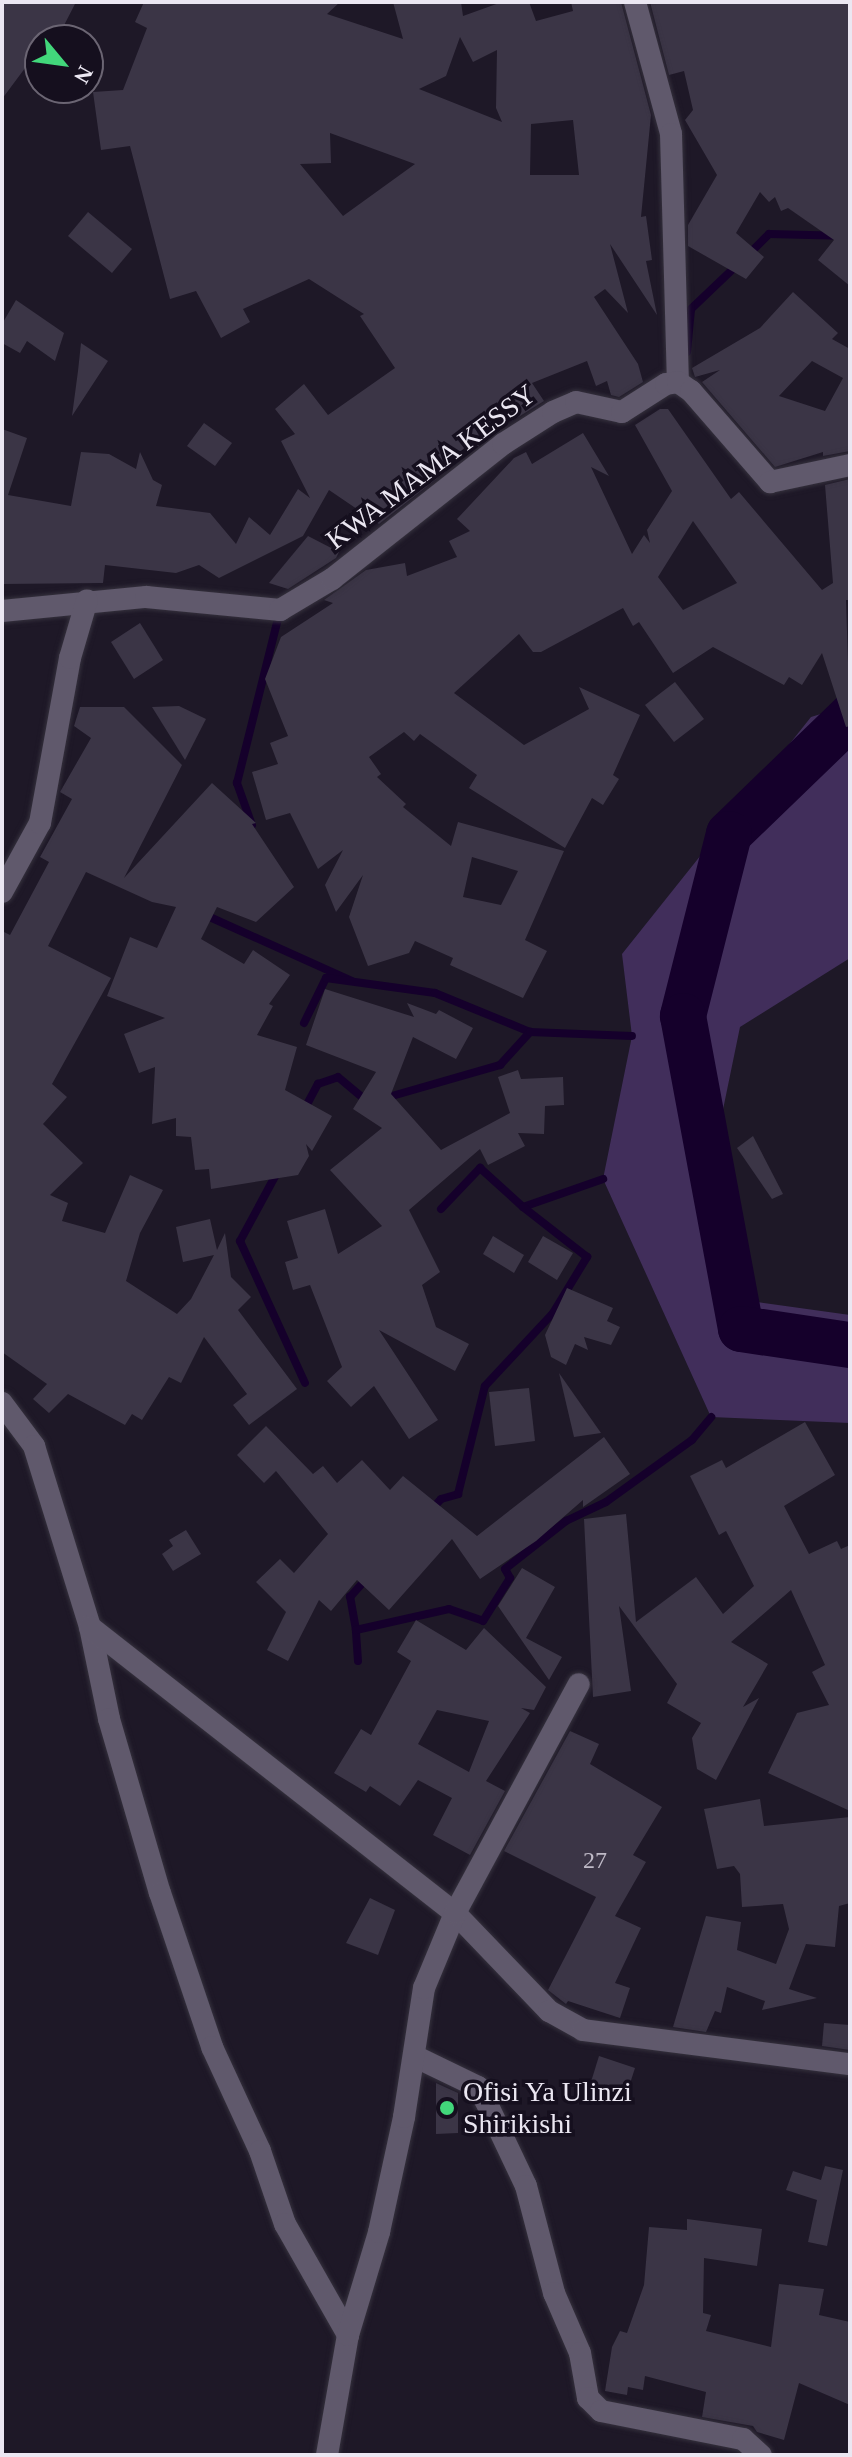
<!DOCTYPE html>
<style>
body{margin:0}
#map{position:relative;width:852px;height:2457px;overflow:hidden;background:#1e1827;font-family:"Times New Roman",serif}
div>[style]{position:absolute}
.green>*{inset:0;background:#412e5b}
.stream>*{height:8px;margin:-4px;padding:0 4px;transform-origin:4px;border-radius:4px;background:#15002b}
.river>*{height:46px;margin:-23px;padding:0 23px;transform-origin:23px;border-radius:23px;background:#15002b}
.building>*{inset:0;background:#3b3546}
.roads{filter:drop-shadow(0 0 2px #35313d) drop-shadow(0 0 2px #35313d)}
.street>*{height:22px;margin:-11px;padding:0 11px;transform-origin:11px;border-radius:11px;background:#60596c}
.dots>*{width:22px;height:22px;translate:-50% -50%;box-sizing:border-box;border:4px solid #150f1e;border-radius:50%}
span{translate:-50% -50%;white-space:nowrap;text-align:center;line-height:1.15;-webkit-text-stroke:7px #150f1e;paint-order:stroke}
.number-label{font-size:24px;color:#bfbac7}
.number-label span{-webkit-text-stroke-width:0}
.street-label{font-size:28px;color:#ebe7f2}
.poi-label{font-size:28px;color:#ebe7f2}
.left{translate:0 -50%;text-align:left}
.frame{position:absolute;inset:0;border:4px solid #ebe7f2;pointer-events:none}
.north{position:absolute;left:24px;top:24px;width:80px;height:80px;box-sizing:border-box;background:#150f1e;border:2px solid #6b6573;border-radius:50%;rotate:119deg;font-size:22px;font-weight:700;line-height:32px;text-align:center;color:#ebe7f2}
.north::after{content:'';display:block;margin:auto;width:28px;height:36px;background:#42d77b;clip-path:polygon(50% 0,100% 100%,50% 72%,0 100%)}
</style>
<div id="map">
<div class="green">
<i style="clip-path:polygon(850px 705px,850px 958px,740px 1027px,712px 1163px,757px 1302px,850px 1315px,850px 1423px,711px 1417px,603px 1179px,632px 1036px,622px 954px,811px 717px)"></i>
</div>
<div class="stream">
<i style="left:747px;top:256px;width:31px;rotate:-45deg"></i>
<i style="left:769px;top:234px;width:81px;rotate:1.4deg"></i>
<i style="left:687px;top:352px;width:43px;rotate:-84.7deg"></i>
<i style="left:691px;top:309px;width:64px;rotate:-43.7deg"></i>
<i style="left:252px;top:825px;width:45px;rotate:-109.7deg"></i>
<i style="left:237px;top:783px;width:178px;rotate:-76deg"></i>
<i style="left:203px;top:914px;width:163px;rotate:24.2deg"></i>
<i style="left:304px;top:1023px;width:50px;rotate:-63.9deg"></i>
<i style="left:326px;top:978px;width:110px;rotate:7.8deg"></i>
<i style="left:435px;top:993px;width:103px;rotate:22.3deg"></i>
<i style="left:385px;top:1098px;width:120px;rotate:-16deg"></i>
<i style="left:500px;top:1065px;width:45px;rotate:-47.7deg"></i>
<i style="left:530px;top:1032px;width:102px;rotate:2.2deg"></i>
<i style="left:303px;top:1112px;width:32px;rotate:-62deg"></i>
<i style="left:318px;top:1084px;width:21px;rotate:-19deg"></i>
<i style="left:338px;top:1077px;width:38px;rotate:40deg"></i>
<i style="left:279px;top:1169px;width:82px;rotate:118.4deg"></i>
<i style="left:240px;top:1241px;width:156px;rotate:65.4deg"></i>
<i style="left:441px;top:1209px;width:57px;rotate:-46.4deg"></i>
<i style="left:480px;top:1168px;width:58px;rotate:42.2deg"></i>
<i style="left:523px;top:1207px;width:85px;rotate:-19.3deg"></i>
<i style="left:430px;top:1511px;width:16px;rotate:-47deg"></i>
<i style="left:441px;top:1499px;width:18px;rotate:-16deg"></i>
<i style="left:458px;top:1494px;width:111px;rotate:-76deg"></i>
<i style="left:485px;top:1386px;width:100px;rotate:-47deg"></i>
<i style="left:553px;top:1313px;width:66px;rotate:-58.7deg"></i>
<i style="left:587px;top:1257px;width:81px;rotate:-142deg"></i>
<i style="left:356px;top:1630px;width:34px;rotate:-100deg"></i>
<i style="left:350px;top:1597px;width:28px;rotate:-48deg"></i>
<i style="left:358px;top:1661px;width:31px;rotate:-94deg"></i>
<i style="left:356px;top:1630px;width:95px;rotate:-12.7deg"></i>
<i style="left:449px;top:1609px;width:36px;rotate:19deg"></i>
<i style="left:483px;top:1621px;width:51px;rotate:-57.9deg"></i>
<i style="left:510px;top:1578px;width:10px;rotate:-119deg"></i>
<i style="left:505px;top:1569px;width:78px;rotate:-38.2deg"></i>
<i style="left:566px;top:1521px;width:44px;rotate:-25.4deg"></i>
<i style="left:606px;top:1502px;width:106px;rotate:-35.8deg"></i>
<i style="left:692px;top:1440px;width:30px;rotate:-50deg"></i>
</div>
<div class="river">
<i style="left:850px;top:717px;width:168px;rotate:136deg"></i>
<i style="left:729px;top:834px;width:188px;rotate:104.2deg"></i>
<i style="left:683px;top:1016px;width:318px;rotate:79.5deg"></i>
<i style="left:741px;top:1329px;width:110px;rotate:8.4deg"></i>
</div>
<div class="building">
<i style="clip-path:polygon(2px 2px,76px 2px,57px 39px,50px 34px,40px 40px,40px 48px,2px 99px)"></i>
<i style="clip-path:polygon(evenodd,144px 2px,340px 2px,327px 14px,403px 39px,393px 2px,461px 2px,463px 16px,502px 2px,529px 2px,536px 21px,573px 11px,571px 2px,621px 2px,651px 115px,641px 217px,646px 216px,652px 260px,646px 261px,657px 315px,610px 244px,628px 313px,605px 289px,594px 297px,638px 364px,643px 382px,619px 397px,611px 395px,607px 381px,596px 386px,587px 361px,532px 383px,544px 401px,512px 421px,506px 415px,475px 427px,482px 443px,379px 524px,329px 490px,303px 536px,219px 578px,199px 565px,176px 573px,105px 565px,103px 583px,2px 584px,2px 429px,27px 438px,8px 495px,71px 506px,81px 452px,109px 454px,136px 469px,140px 452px,153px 480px,162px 485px,156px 506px,210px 513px,236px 544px,249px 517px,270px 535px,298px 489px,310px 498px,281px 441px,295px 434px,275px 409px,304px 384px,328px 415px,395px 368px,360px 316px,364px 314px,309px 279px,243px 309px,250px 322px,221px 338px,196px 291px,170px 299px,130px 146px,101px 150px,93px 92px,123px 90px,147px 28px,135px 22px,144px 2px,460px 37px,473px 62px,497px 50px,496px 108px,502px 122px,419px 89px,446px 76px,460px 37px,144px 2px,573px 120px,579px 175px,530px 175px,531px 124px,573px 120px,144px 2px,330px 133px,415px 164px,343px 216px,300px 164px,331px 163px,330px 133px)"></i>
<i style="clip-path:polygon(650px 2px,850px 2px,850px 286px,818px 260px,834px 240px,788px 208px,781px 211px,775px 197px,769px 202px,760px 192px,736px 233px,764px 257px,746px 279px,688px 246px,688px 225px,717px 175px,685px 120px,693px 110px,684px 71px,669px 75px)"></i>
<i style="clip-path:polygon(88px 212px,132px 249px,112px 273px,68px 236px)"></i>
<i style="clip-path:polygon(evenodd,793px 292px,838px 333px,832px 339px,850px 349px,850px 451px,823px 456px,823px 452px,775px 467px,702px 382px,720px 370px,695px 377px,692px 368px,760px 328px,793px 292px,812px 361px,843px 378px,825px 411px,779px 396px,812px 361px)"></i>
<i style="clip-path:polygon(16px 300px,64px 333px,55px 361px,27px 341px,20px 353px,2px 343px,2px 324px)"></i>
<i style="clip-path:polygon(81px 343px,108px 361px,72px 416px,78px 371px)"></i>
<i style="clip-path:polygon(evenodd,660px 409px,668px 409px,731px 499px,739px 492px,822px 590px,833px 583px,825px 485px,850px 479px,850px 600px,846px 600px,850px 726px,846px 727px,822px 653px,802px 685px,789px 677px,784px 685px,713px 647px,673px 673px,639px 622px,633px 626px,623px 608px,541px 652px,533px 652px,519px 634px,454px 693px,524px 745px,589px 709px,579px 687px,640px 715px,613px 775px,619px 779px,603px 805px,592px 798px,565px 848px,469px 788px,477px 775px,420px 734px,414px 741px,404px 732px,369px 757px,381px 774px,377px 777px,406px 804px,403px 807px,451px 846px,458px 822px,564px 851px,525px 940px,547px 951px,523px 998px,450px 965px,453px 958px,415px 941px,409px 953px,368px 966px,349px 917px,363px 875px,336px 912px,325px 885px,343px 850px,318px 869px,290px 813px,266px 820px,252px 772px,278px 764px,270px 743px,288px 736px,265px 679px,281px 637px,333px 603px,324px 600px,366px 570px,405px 563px,407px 576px,457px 557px,449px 541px,470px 531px,457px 519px,514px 458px,526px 452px,532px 464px,583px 433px,609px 476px,591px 467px,632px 554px,644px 535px,650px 543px,647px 530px,672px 491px,635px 425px,660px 409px,693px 521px,737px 583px,683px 610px,658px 577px,693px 521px,660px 409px,472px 857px,518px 871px,501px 905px,463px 897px,472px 857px)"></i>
<i style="clip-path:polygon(204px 423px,232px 443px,215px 466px,187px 446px)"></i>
<i style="clip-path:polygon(308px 536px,339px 552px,336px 558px,288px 589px,269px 583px)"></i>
<i style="clip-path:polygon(140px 623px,163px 660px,134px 679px,111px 642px)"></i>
<i style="clip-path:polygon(675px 682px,704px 719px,674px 742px,645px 705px)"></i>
<i style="clip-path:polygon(179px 706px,206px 719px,185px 760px,152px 707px)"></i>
<i style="clip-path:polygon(80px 707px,124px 707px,182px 765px,124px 878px,212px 783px,256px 823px,252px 824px,294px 887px,256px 922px,217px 907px,201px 939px,244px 964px,253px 950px,290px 975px,269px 1004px,273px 1006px,257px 1035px,297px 1047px,285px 1090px,332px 1116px,312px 1151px,306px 1144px,309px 1156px,298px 1175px,211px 1189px,209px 1169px,195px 1170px,191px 1137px,176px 1136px,176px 1118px,152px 1124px,155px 1067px,139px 1073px,124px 1034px,165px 1018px,107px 996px,130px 937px,157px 948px,176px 907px,152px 902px,86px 872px,48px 946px,111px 978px,52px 1084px,67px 1097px,43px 1124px,83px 1163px,50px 1195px,68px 1203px,62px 1221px,105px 1233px,130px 1175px,163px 1190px,140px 1233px,126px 1281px,177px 1314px,191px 1299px,214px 1255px,183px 1262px,176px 1227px,210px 1219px,217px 1250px,225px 1233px,231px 1277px,251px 1297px,238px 1310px,297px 1389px,249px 1425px,233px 1405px,247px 1394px,204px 1337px,181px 1383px,169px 1377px,142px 1420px,132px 1414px,125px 1425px,68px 1394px,49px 1413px,33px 1399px,47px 1384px,2px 1352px,2px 931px,10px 935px,49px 862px,40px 857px,72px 799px,60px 792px,91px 738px,74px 726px)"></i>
<i style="clip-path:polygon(325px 989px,414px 1017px,407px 1003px,436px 1014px,439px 1010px,473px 1028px,456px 1059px,413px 1037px,391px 1094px,441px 1150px,510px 1113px,498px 1077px,518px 1070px,521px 1079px,563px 1077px,564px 1105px,545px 1106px,544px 1134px,518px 1133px,525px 1146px,488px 1165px,480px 1149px,409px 1210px,440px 1272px,422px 1285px,436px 1327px,469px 1344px,455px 1371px,379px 1330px,438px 1420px,409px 1439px,374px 1386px,351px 1407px,327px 1381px,342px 1367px,310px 1285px,293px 1290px,285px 1262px,298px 1258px,287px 1221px,325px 1209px,338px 1254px,382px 1226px,330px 1170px,382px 1128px,353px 1109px,376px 1072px,306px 1045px)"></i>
<i style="clip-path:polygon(753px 1136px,783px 1194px,772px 1199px,737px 1148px)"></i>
<i style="clip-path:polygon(493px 1236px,524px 1255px,514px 1273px,483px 1254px)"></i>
<i style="clip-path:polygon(543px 1236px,573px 1253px,557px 1280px,528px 1262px)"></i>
<i style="clip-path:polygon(567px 1288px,613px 1308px,607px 1321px,620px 1327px,611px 1345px,584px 1337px,588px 1350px,575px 1344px,566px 1365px,551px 1357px,545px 1335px)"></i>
<i style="clip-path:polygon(559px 1373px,601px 1433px,574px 1437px)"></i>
<i style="clip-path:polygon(529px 1388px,535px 1441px,495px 1446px,489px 1392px)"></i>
<i style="clip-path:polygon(805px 1422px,835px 1475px,784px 1506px,809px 1554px,837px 1541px,841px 1549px,850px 1545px,850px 1811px,768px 1773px,797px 1713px,829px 1705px,812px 1672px,825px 1665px,791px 1590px,731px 1642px,768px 1664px,743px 1707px,759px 1698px,716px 1780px,697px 1769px,692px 1738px,701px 1723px,667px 1703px,677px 1684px,619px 1606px,631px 1691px,593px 1697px,584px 1519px,626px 1514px,636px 1622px,696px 1577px,723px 1614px,754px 1586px,726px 1531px,719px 1535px,690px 1476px,722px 1460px,726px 1468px)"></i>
<i style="clip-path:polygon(266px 1426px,313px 1474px,323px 1466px,337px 1483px,362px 1460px,390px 1490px,403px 1476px,477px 1536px,604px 1437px,630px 1474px,583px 1507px,583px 1500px,536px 1541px,480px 1579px,452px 1539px,389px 1610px,357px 1580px,331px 1611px,319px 1600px,288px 1661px,267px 1650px,286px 1612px,256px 1582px,280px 1559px,294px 1573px,328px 1534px,276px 1471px,264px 1483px,237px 1455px)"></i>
<i style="clip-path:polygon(186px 1530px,201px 1554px,173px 1571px,162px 1554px,173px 1546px,169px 1540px)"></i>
<i style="clip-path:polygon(522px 1568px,555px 1587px,526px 1638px,562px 1657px,549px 1680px,498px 1606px)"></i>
<i style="clip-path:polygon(evenodd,416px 1620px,466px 1650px,484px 1628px,546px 1687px,534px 1710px,521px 1708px,530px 1713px,486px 1781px,505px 1791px,470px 1855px,433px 1835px,452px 1798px,418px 1780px,400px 1806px,370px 1786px,366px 1792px,334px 1773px,361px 1729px,371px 1735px,411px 1661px,397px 1652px,416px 1620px,437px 1710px,489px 1721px,469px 1772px,418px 1744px,437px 1710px)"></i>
<i style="clip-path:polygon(570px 1731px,599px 1744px,590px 1764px,662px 1807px,633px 1855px,646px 1862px,615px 1916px,641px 1928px,615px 1983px,630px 1988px,620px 2018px,568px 2001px,566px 2004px,548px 1990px,596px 1897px,504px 1851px)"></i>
<i style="clip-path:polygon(760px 1799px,764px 1826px,850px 1817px,850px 1903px,839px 1906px,835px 1947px,806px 1944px,789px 1989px,817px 1998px,762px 2010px,765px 2001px,727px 1987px,721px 2013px,715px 2011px,706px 2032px,673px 2027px,706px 1916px,741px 1922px,737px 1950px,776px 1964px,789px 1929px,783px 1904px,742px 1907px,740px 1874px,734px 1866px,717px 1869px,704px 1809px)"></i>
<i style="clip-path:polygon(370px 1898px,395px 1910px,378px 1955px,346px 1943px)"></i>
<i style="clip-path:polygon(824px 2023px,850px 2025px,850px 2050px,822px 2046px)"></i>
<i style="clip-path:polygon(599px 2056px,635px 2068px,624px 2102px,586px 2098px)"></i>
<i style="clip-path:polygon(436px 2083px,458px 2093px,458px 2133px,436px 2134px)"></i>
<i style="clip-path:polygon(825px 2166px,843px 2170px,827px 2246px,808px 2242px,817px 2200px,786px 2190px,793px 2171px,821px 2180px)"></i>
<i style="clip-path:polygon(687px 2219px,762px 2229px,757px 2266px,704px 2258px,703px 2313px,711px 2315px,706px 2331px,771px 2347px,779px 2284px,824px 2289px,819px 2315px,850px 2322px,850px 2405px,799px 2383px,784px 2440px,757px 2432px,753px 2426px,702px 2417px,706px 2392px,645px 2376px,643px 2390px,628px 2387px,627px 2395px,605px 2391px,612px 2347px,620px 2331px,627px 2333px,644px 2285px,649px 2227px,687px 2230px)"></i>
</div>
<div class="roads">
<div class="street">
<i style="left:635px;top:2px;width:137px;rotate:74.7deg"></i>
<i style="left:671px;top:134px;width:248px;rotate:88.4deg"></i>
<i style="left:2px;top:611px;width:145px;rotate:-5.6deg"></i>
<i style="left:146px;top:597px;width:135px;rotate:5.5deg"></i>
<i style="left:280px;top:610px;width:61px;rotate:-30.8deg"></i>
<i style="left:332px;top:579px;width:218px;rotate:-38.3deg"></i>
<i style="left:503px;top:444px;width:59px;rotate:-32.6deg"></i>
<i style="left:553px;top:412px;width:25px;rotate:-23deg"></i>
<i style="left:576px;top:402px;width:47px;rotate:12.3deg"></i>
<i style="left:622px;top:412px;width:52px;rotate:-32.5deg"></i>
<i style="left:666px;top:384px;width:12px;rotate:-9deg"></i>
<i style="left:678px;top:382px;width:16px;rotate:35deg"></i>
<i style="left:691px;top:391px;width:121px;rotate:49deg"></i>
<i style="left:770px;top:482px;width:82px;rotate:-12deg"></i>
<i style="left:2px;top:892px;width:79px;rotate:-61.2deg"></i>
<i style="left:40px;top:823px;width:168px;rotate:-79.7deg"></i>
<i style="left:70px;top:658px;width:60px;rotate:-73.7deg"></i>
<i style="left:2px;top:1403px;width:54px;rotate:53.3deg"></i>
<i style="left:34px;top:1446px;width:189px;rotate:72.8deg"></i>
<i style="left:90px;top:1627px;width:94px;rotate:78.3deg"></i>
<i style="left:109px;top:1719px;width:181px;rotate:73.7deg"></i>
<i style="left:160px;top:1893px;width:163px;rotate:71.3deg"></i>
<i style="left:212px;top:2047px;width:115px;rotate:65.2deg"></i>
<i style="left:260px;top:2151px;width:77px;rotate:71.1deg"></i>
<i style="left:285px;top:2224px;width:128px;rotate:60.4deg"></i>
<i style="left:90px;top:1627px;width:464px;rotate:38.1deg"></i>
<i style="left:455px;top:1913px;width:136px;rotate:46.2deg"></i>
<i style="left:549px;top:2011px;width:39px;rotate:29deg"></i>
<i style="left:583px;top:2030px;width:269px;rotate:7.3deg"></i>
<i style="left:414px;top:2056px;width:71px;rotate:25.8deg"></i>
<i style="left:478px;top:2087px;width:24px;rotate:62deg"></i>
<i style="left:489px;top:2108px;width:86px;rotate:64.6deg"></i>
<i style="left:526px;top:2186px;width:111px;rotate:75.3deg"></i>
<i style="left:554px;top:2293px;width:65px;rotate:66.6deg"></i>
<i style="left:580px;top:2353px;width:46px;rotate:79.9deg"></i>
<i style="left:588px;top:2398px;width:18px;rotate:45deg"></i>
<i style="left:601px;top:2411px;width:145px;rotate:11.2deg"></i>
<i style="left:743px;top:2439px;width:24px;rotate:42deg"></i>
<i style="left:327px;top:2455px;width:122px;rotate:-80.1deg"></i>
<i style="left:348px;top:2335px;width:108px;rotate:-73.2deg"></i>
<i style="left:379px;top:2232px;width:118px;rotate:-77.7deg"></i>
<i style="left:404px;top:2117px;width:131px;rotate:-81.2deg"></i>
<i style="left:424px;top:1988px;width:81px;rotate:-67.5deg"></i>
<i style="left:455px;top:1913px;width:260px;rotate:-61.6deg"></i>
</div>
</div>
<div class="dots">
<i style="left:447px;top:2108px;background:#42d77b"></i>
</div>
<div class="number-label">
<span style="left:595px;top:1861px">27</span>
</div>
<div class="street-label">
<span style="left:431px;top:467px;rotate:-37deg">KWA MAMA KESSY</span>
</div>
<div class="poi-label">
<span class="left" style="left:463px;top:2108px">Ofisi Ya Ulinzi<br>Shirikishi</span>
</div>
<div class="frame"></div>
<div class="north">N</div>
</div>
